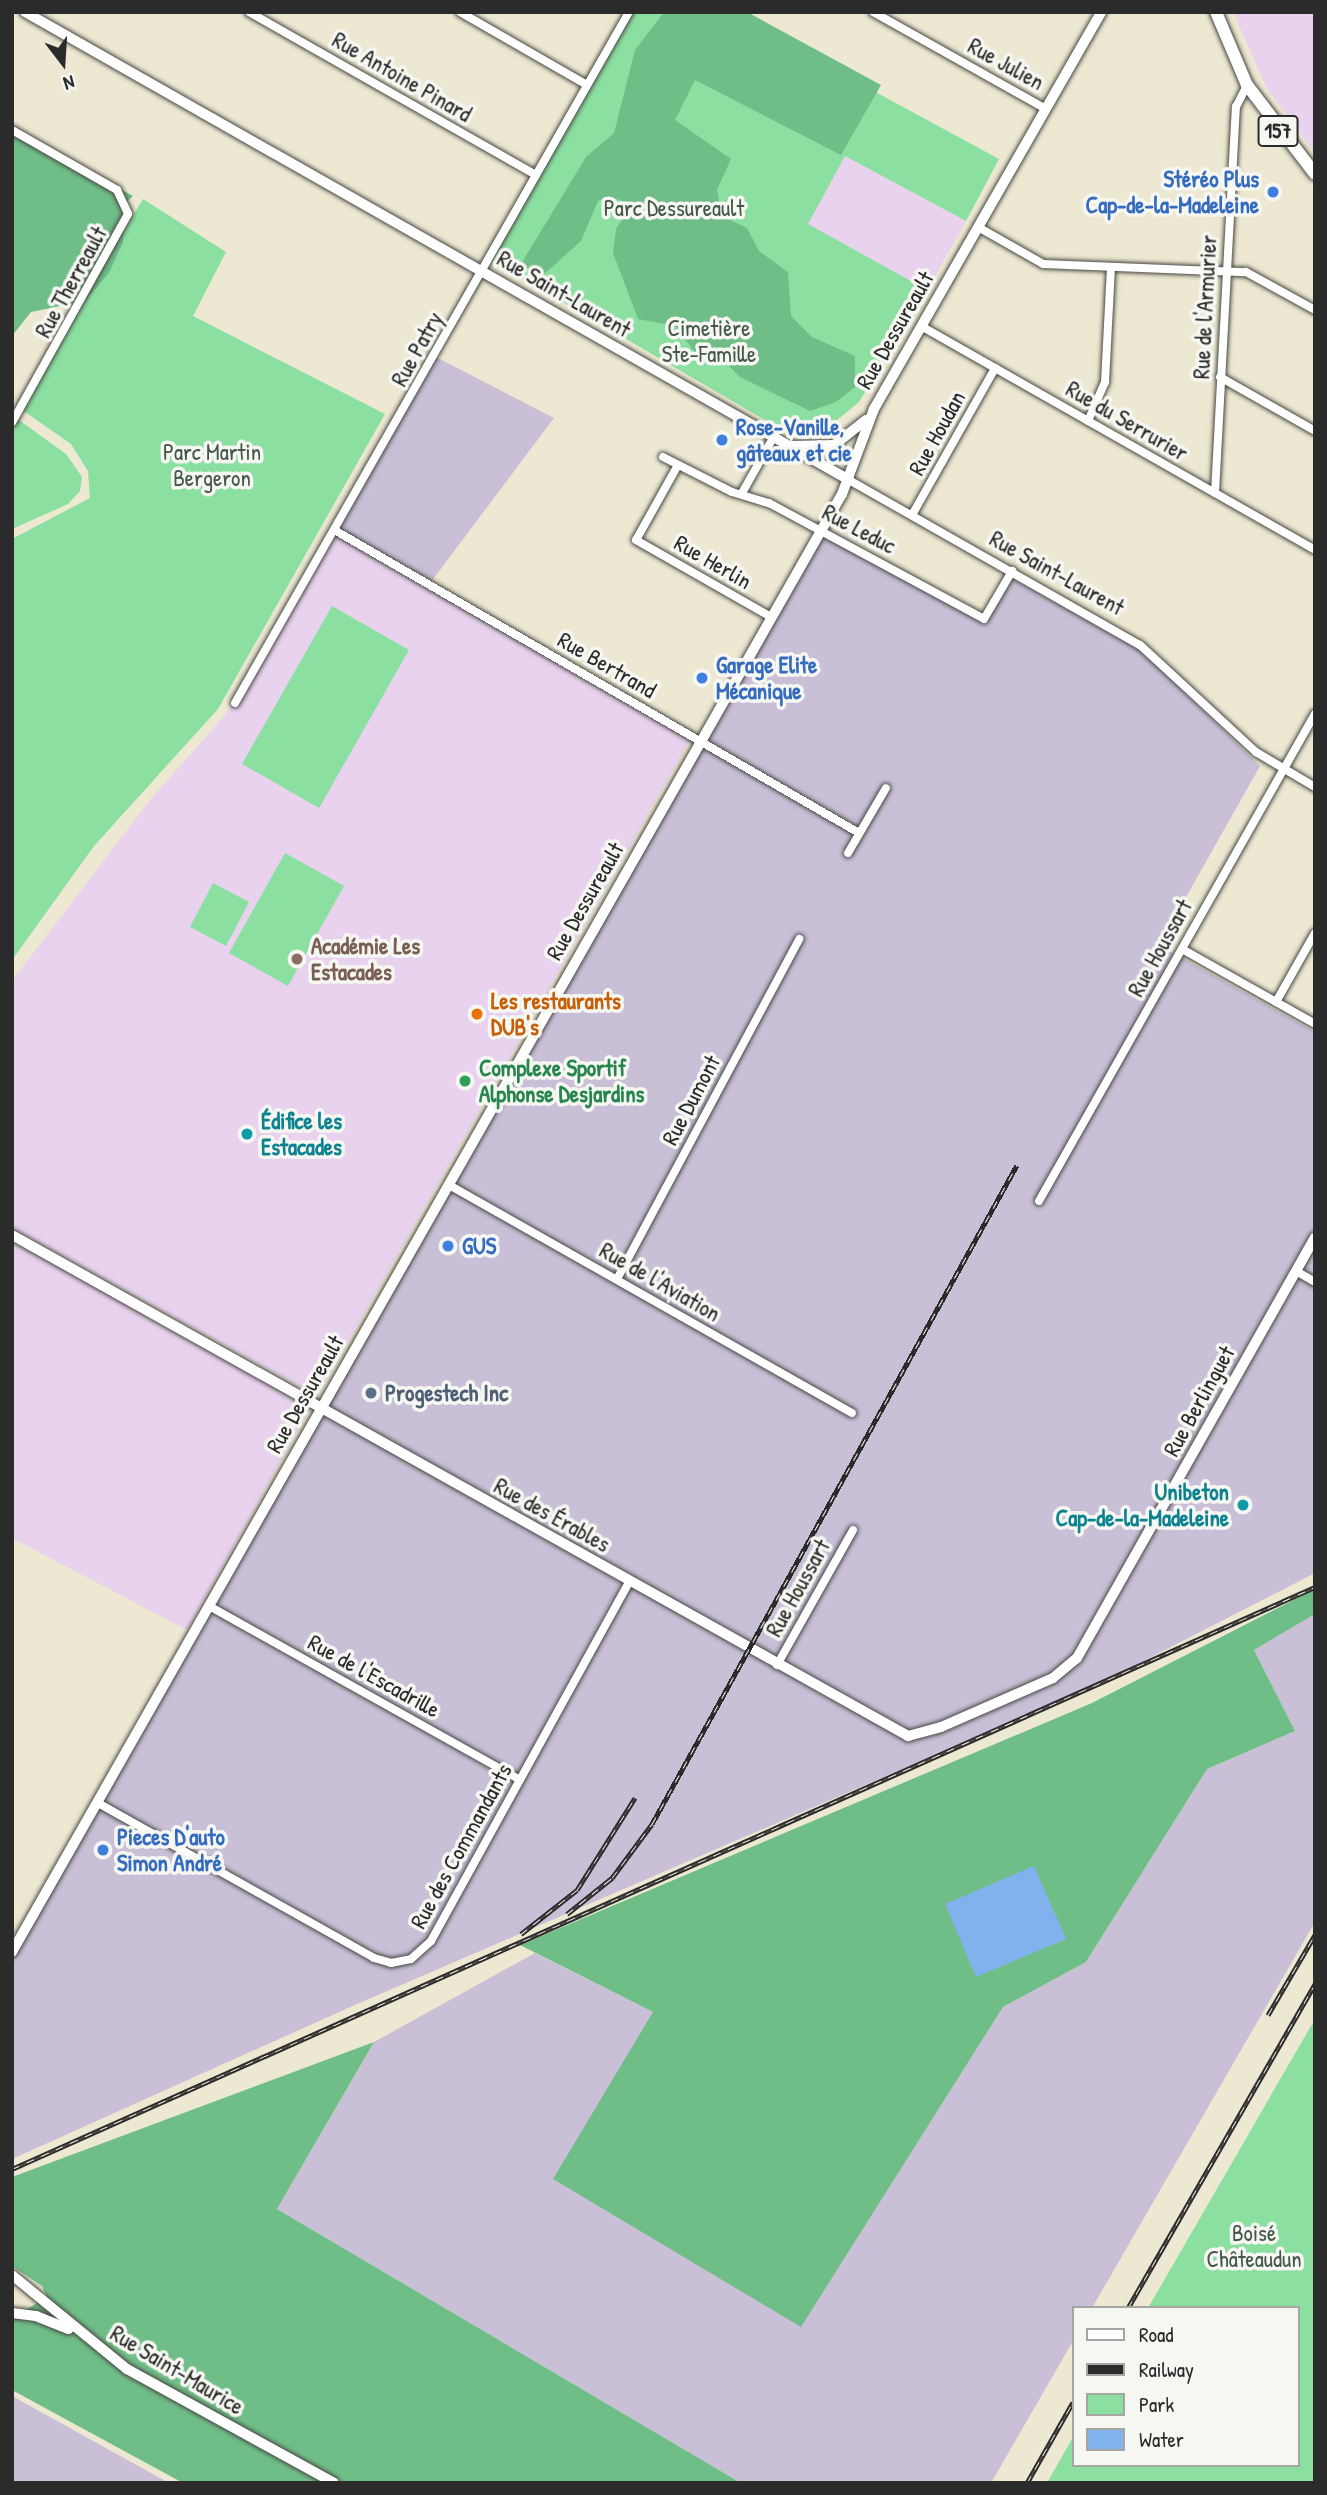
<!DOCTYPE html>
<meta charset="utf-8">
<style>
body{margin:0}
#map{position:relative;width:1327px;height:2495px;overflow:hidden;background:#ece8d1;font-family:"Patrick Hand",sans-serif}
div>[style]{position:absolute}
.built>*{inset:0;background:#e8d2ee}
.industrial>*{inset:0;background:#c9bfd7}
.green>*{inset:0;background:#8bdfa1}
.forest>*{inset:0;background:#70be87}
.water>*{inset:0;background:#82b2ee}
.roads{filter:drop-shadow(0 0 2px #484744) drop-shadow(0 0 2px #484744)}
.street>*{height:8px;margin:-4px;padding:0 4px;transform-origin:4px;border-radius:4px;background:#fff}
.secondary>*{height:10px;margin:-5px;padding:0 5px;transform-origin:5px;border-radius:5px;background:#fff}
.primary>*{height:12px;margin:-6px;padding:0 6px;transform-origin:6px;border-radius:6px;background:#fff}
.rail>*{height:5px;margin-top:-2.5px;transform-origin:0;background:repeating-linear-gradient(90deg,#f6f6f2 0 8px,#2b2b2b 0 16px);box-sizing:border-box;border-block:2px solid #2b2b2b}
.dots>*{width:19px;height:19px;translate:-50% -50%;box-sizing:border-box;border:4px solid #f6f6f2;border-radius:50%}
span{translate:-50% -50%;white-space:nowrap;text-align:center;line-height:1.15;-webkit-text-stroke:7px #f6f6f2;paint-order:stroke}
.shield-label span{padding:2px 5px;background:#f6f6f2;border:2px solid;border-radius:5px;-webkit-text-stroke-width:0}
.shield-label{font-size:21px;color:#2b2b2b;font-weight:700}
.street-label{font-size:23px;color:#2b2b2b}
.shop-label{font-size:23px;color:#366cbe;font-weight:700}
.right{translate:-100% -50%;text-align:right}
.left{translate:0 -50%;text-align:left}
.park-label{font-size:23px;color:#435848}
.education-label{font-size:23px;color:#785e54;font-weight:700}
.food-label{font-size:23px;color:#c56008;font-weight:700}
.leisure-label{font-size:23px;color:#27864d;font-weight:700}
.culture-label{font-size:23px;color:#0d838f;font-weight:700}
.service-label{font-size:23px;color:#4e5e75;font-weight:700}
.frame{position:absolute;inset:0;border:14px solid #2b2b2b;pointer-events:none}
.legend{position:absolute;left:1072px;top:2306px;width:228px;height:161px;box-sizing:border-box;background:#f6f6f2;border:2px solid #a5a5a2;margin:0;padding:9px 12px;list-style:none;font-size:21px;color:#2b2b2b}
.legend li{display:flex;align-items:center;gap:14px;height:35px}
.legend b{width:35px;border:2px solid #a5a5a2}
.north{position:absolute;left:28px;top:28px;width:70px;height:70px;-webkit-text-stroke:5px #f6f6f2;paint-order:stroke;rotate:163deg;font-size:19px;font-weight:700;line-height:28px;text-align:center;color:#2b2b2b}
.north::after{content:'';display:block;margin:auto;width:24px;height:32px;background:#2b2b2b;clip-path:polygon(50% 0,100% 100%,50% 72%,0 100%)}
</style>
<div id="map">
<div class="built">
<i style="clip-path:polygon(1233px 12px,1315px 12px,1315px 153px,1267px 89px)"></i>
<i style="clip-path:polygon(845px 156px,966px 221px,927px 290px,807px 224px)"></i>
<i style="clip-path:polygon(334px 526px,357px 548px,692px 737px,317px 1396px,12px 1228px,12px 981px,150px 800px,226px 714px)"></i>
<i style="clip-path:polygon(12px 1234px,314px 1401px,187px 1630px,12px 1538px)"></i>
</div>
<div class="industrial">
<i style="clip-path:polygon(432px 355px,554px 418px,428px 586px,333px 533px)"></i>
<i style="clip-path:polygon(817px 529px,985px 624px,1011px 578px,1141px 650px,1260px 766px,1159px 945px,1315px 1032px,1315px 1573px,1099px 1684px,348px 2008px,12px 2159px,12px 1945px)"></i>
<i style="clip-path:polygon(1315px 1614px,1315px 1922px,1092px 2308px,1073px 2308px,1073px 2341px,991px 2483px,741px 2483px,277px 2209px,374px 2042px,535px 1953px,653px 2012px,801px 2326px,1003px 2007px,1086px 1962px,1207px 1769px,1295px 1731px,1254px 1650px)"></i>
<i style="clip-path:polygon(12px 2396px,169px 2483px,12px 2483px)"></i>
</div>
<div class="green">
<i style="clip-path:polygon(629px 12px,728px 12px,999px 159px,966px 221px,845px 156px,808px 224px,927px 290px,859px 402px,825px 430px,803px 434px,782px 430px,489px 259px)"></i>
<i style="clip-path:polygon(143px 199px,226px 252px,193px 316px,385px 414px,218px 709px,94px 846px,12px 960px,12px 539px,90px 498px,88px 471px,71px 444px,18px 407px)"></i>
<i style="clip-path:polygon(12px 415px,66px 454px,82px 477px,80px 491px,68px 504px,12px 529px)"></i>
<i style="clip-path:polygon(332px 606px,409px 650px,319px 808px,242px 764px)"></i>
<i style="clip-path:polygon(285px 853px,344px 886px,288px 986px,229px 953px)"></i>
<i style="clip-path:polygon(213px 883px,249px 902px,226px 946px,190px 927px)"></i>
<i style="clip-path:polygon(1315px 2019px,1315px 2483px,1047px 2483px,1073px 2437px,1073px 2465px,1297px 2465px,1297px 2308px,1148px 2308px)"></i>
</div>
<div class="forest">
<i style="clip-path:polygon(664px 12px,747px 12px,881px 85px,841px 155px,695px 80px,675px 120px,731px 159px,717px 190px,722px 216px,747px 228px,759px 251px,788px 272px,791px 316px,812px 337px,855px 356px,855px 387px,836px 402px,810px 411px,740px 377px,720px 357px,696px 354px,675px 326px,638px 319px,613px 253px,616px 229px,632px 204px,610px 197px,598px 201px,581px 241px,541px 277px,521px 264px,586px 157px,614px 133px,635px 50px)"></i>
<i style="clip-path:polygon(12px 130px,133px 196px,124px 204px,123px 242px,109px 273px,85px 301px,31px 312px,12px 336px)"></i>
<i style="clip-path:polygon(1315px 1589px,1315px 1614px,1254px 1650px,1295px 1731px,1207px 1769px,1086px 1962px,1003px 2007px,801px 2327px,553px 2179px,653px 2012px,520px 1945px,1092px 1703px)"></i>
<i style="clip-path:polygon(374px 2042px,277px 2209px,741px 2483px,183px 2483px,12px 2390px,12px 2318px,47px 2297px,42px 2286px,12px 2266px,12px 2177px)"></i>
</div>
<div class="water">
<i style="clip-path:polygon(1034px 1866px,1066px 1939px,976px 1977px,945px 1904px)"></i>
</div>
<div class="roads">
<div class="street">
<i style="left:249px;top:12px;width:330px;rotate:29.6deg"></i>
<i style="left:460px;top:12px;width:146px;rotate:29.9deg"></i>
<i style="left:873px;top:12px;width:198px;rotate:29.3deg"></i>
<i style="left:12px;top:130px;width:121px;rotate:29.7deg"></i>
<i style="left:117px;top:190px;width:26px;rotate:65deg"></i>
<i style="left:128px;top:214px;width:238px;rotate:119.1deg"></i>
<i style="left:978px;top:227px;width:75px;rotate:29.6deg"></i>
<i style="left:1043px;top:264px;width:203px;rotate:2.3deg"></i>
<i style="left:1246px;top:272px;width:79px;rotate:28.8deg"></i>
<i style="left:921px;top:326px;width:453px;rotate:29.6deg"></i>
<i style="left:1220px;top:377px;width:109px;rotate:29.6deg"></i>
<i style="left:1088px;top:421px;width:43px;rotate:-66.4deg"></i>
<i style="left:1105px;top:382px;width:114px;rotate:-87deg"></i>
<i style="left:663px;top:457px;width:77px;rotate:26.9deg"></i>
<i style="left:732px;top:492px;width:39px;rotate:17deg"></i>
<i style="left:769px;top:503px;width:244px;rotate:28.3deg"></i>
<i style="left:984px;top:619px;width:56px;rotate:-59.7deg"></i>
<i style="left:678px;top:465px;width:86px;rotate:119.2deg"></i>
<i style="left:636px;top:540px;width:155px;rotate:29.7deg"></i>
<i style="left:849px;top:480px;width:335px;rotate:29.6deg"></i>
<i style="left:1140px;top:645px;width:158px;rotate:42.7deg"></i>
<i style="left:1256px;top:752px;width:69px;rotate:30.7deg"></i>
<i style="left:742px;top:493px;width:63px;rotate:-60.6deg"></i>
<i style="left:1215px;top:493px;width:387px;rotate:-86.9deg"></i>
<i style="left:1236px;top:107px;width:25px;rotate:-63deg"></i>
<i style="left:912px;top:515px;width:169px;rotate:-60.5deg"></i>
<i style="left:336px;top:531px;width:604px;rotate:30deg"></i>
<i style="left:235px;top:703px;width:795px;rotate:-60.31deg"></i>
<i style="left:848px;top:853px;width:75px;rotate:-59.7deg"></i>
<i style="left:1182px;top:949px;width:153px;rotate:29.4deg"></i>
<i style="left:1276px;top:1002px;width:79px;rotate:-60.5deg"></i>
<i style="left:449px;top:1185px;width:463px;rotate:29.5deg"></i>
<i style="left:1039px;top:1201px;width:560px;rotate:-60.46deg"></i>
<i style="left:1296px;top:1271px;width:22px;rotate:30deg"></i>
<i style="left:617px;top:1279px;width:386px;rotate:-61.8deg"></i>
<i style="left:209px;top:1606px;width:356px;rotate:29.2deg"></i>
<i style="left:777px;top:1665px;width:155px;rotate:-60.6deg"></i>
<i style="left:98px;top:1803px;width:317px;rotate:29.3deg"></i>
<i style="left:374px;top:1958px;width:18px;rotate:16deg"></i>
<i style="left:391px;top:1963px;width:20px;rotate:-11deg"></i>
<i style="left:411px;top:1959px;width:27px;rotate:-42deg"></i>
<i style="left:431px;top:1941px;width:410px;rotate:-61.1deg"></i>
</div>
<div class="secondary">
<i style="left:25px;top:12px;width:948px;rotate:29.59deg"></i>
<i style="left:793px;top:446px;width:41px;rotate:-1.4deg"></i>
<i style="left:834px;top:445px;width:41px;rotate:-38deg"></i>
<i style="left:12px;top:1235px;width:1027px;rotate:29.21deg"></i>
<i style="left:908px;top:1736px;width:34px;rotate:-15deg"></i>
<i style="left:941px;top:1727px;width:122px;rotate:-23.6deg"></i>
<i style="left:1053px;top:1678px;width:31px;rotate:-40deg"></i>
<i style="left:1077px;top:1658px;width:483px;rotate:-60.5deg"></i>
<i style="left:12px;top:1952px;width:1678px;rotate:-60.35deg"></i>
<i style="left:842px;top:494px;width:91px;rotate:-69.4deg"></i>
<i style="left:874px;top:409px;width:457px;rotate:-60.2deg"></i>
<i style="left:12px;top:2275px;width:149px;rotate:39.3deg"></i>
<i style="left:127px;top:2369px;width:236px;rotate:28.8deg"></i>
<i style="left:12px;top:2313px;width:24px;rotate:7deg"></i>
<i style="left:36px;top:2316px;width:35px;rotate:22deg"></i>
</div>
<div class="primary">
<i style="left:1216px;top:12px;width:79px;rotate:67deg"></i>
<i style="left:1247px;top:85px;width:112px;rotate:52.6deg"></i>
</div>
</div>
<div class="rail">
<i style="left:567px;top:1914px;width:58px;rotate:-38.7deg"></i>
<i style="left:612px;top:1878px;width:67px;rotate:-53.5deg"></i>
<i style="left:652px;top:1824px;width:753px;rotate:-61.02deg"></i>
<i style="left:521px;top:1934px;width:71px;rotate:-38.2deg"></i>
<i style="left:577px;top:1890px;width:109px;rotate:-57.8deg"></i>
<i style="left:1268px;top:2015px;width:93px;rotate:-59.6deg"></i>
<i style="left:12px;top:2169px;width:1427px;rotate:-24.07deg"></i>
<i style="left:1128px;top:2308px;width:374px;rotate:-60deg"></i>
<i style="left:1027px;top:2483px;width:93px;rotate:-60.4deg"></i>
</div>
<div class="dots">
<i style="left:1273px;top:192px;background:#3f7fe0"></i>
<i style="left:722px;top:440px;background:#3f7fe0"></i>
<i style="left:702px;top:678px;background:#3f7fe0"></i>
<i style="left:297px;top:959px;background:#8d6e63"></i>
<i style="left:477px;top:1014px;background:#e8710a"></i>
<i style="left:465px;top:1081px;background:#2e9e5b"></i>
<i style="left:247px;top:1134px;background:#0f9aa8"></i>
<i style="left:448px;top:1246px;background:#3f7fe0"></i>
<i style="left:371px;top:1393px;background:#5c6f8a"></i>
<i style="left:1243px;top:1505px;background:#0f9aa8"></i>
<i style="left:103px;top:1850px;background:#3f7fe0"></i>
</div>
<div class="shield-label">
<span style="left:1278px;top:131px">157</span>
</div>
<div class="street-label">
<span style="left:1006px;top:64px;rotate:29deg">Rue Julien</span>
<span style="left:402px;top:77px;rotate:30deg">Rue Antoine Pinard</span>
<span style="left:71px;top:282px;rotate:-61deg">Rue Therreault</span>
<span style="left:564px;top:294px;rotate:30deg">Rue Saint-Laurent</span>
<span style="left:1205px;top:307px;rotate:-87deg">Rue de l'Armurier</span>
<span style="left:895px;top:330px;rotate:-60deg">Rue Dessureault</span>
<span style="left:417px;top:349px;rotate:-61deg">Rue Patry</span>
<span style="left:1127px;top:421px;rotate:30deg">Rue du Serrurier</span>
<span style="left:937px;top:433px;rotate:-61deg">Rue Houdan</span>
<span style="left:859px;top:529px;rotate:28deg">Rue Leduc</span>
<span style="left:713px;top:562px;rotate:30deg">Rue Herlin</span>
<span style="left:1057px;top:573px;rotate:29deg">Rue Saint-Laurent</span>
<span style="left:607px;top:665px;rotate:30deg">Rue Bertrand</span>
<span style="left:585px;top:901px;rotate:-60deg">Rue Dessureault</span>
<span style="left:1160px;top:948px;rotate:-61deg">Rue Houssart</span>
<span style="left:691px;top:1100px;rotate:-62deg">Rue Dumont</span>
<span style="left:660px;top:1282px;rotate:30deg">Rue de l'Aviation</span>
<span style="left:305px;top:1394px;rotate:-60deg">Rue Dessureault</span>
<span style="left:1199px;top:1401px;rotate:-61deg">Rue Berlinguet</span>
<span style="left:552px;top:1515px;rotate:29deg">Rue des Érables</span>
<span style="left:798px;top:1588px;rotate:-61deg">Rue Houssart</span>
<span style="left:374px;top:1676px;rotate:29deg">Rue de l'Escadrille</span>
<span style="left:461px;top:1846px;rotate:-61deg">Rue des Commandants</span>
<span style="left:177px;top:2370px;rotate:31deg">Rue Saint-Maurice</span>
</div>
<div class="shop-label">
<span class="right" style="left:1259px;top:192px">Stéréo Plus<br>Cap-de-la-Madeleine</span>
<span class="left" style="left:736px;top:440px">Rose-Vanille,<br>gâteaux et cie</span>
<span class="left" style="left:716px;top:678px">Garage Elite<br>Mécanique</span>
<span class="left" style="left:462px;top:1246px">GUS</span>
<span class="left" style="left:117px;top:1850px">Pieces D'auto<br>Simon André</span>
</div>
<div class="park-label">
<span style="left:674px;top:208px">Parc Dessureault</span>
<span style="left:709px;top:341px">Cimetière<br>Ste-Famille</span>
<span style="left:212px;top:465px">Parc Martin<br>Bergeron</span>
<span style="left:1254px;top:2246px">Boisé<br>Châteaudun</span>
</div>
<div class="education-label">
<span class="left" style="left:311px;top:959px">Académie Les<br>Estacades</span>
</div>
<div class="food-label">
<span class="left" style="left:491px;top:1014px">Les restaurants<br>DUB's</span>
</div>
<div class="leisure-label">
<span class="left" style="left:479px;top:1081px">Complexe Sportif<br>Alphonse Desjardins</span>
</div>
<div class="culture-label">
<span class="left" style="left:261px;top:1134px">Édifice les<br>Estacades</span>
<span class="right" style="left:1229px;top:1505px">Unibeton<br>Cap-de-la-Madeleine</span>
</div>
<div class="service-label">
<span class="left" style="left:385px;top:1393px">Progestech Inc</span>
</div>
<div class="frame"></div>
<ul class="legend">
<li><b style="height:9px;background:#fff"></b>Road</li>
<li><b style="height:9px;background:#2b2b2b"></b>Railway</li>
<li><b style="height:19px;background:#8bdfa1"></b>Park</li>
<li><b style="height:19px;background:#82b2ee"></b>Water</li>
</ul>
<div class="north">N</div>
</div>
